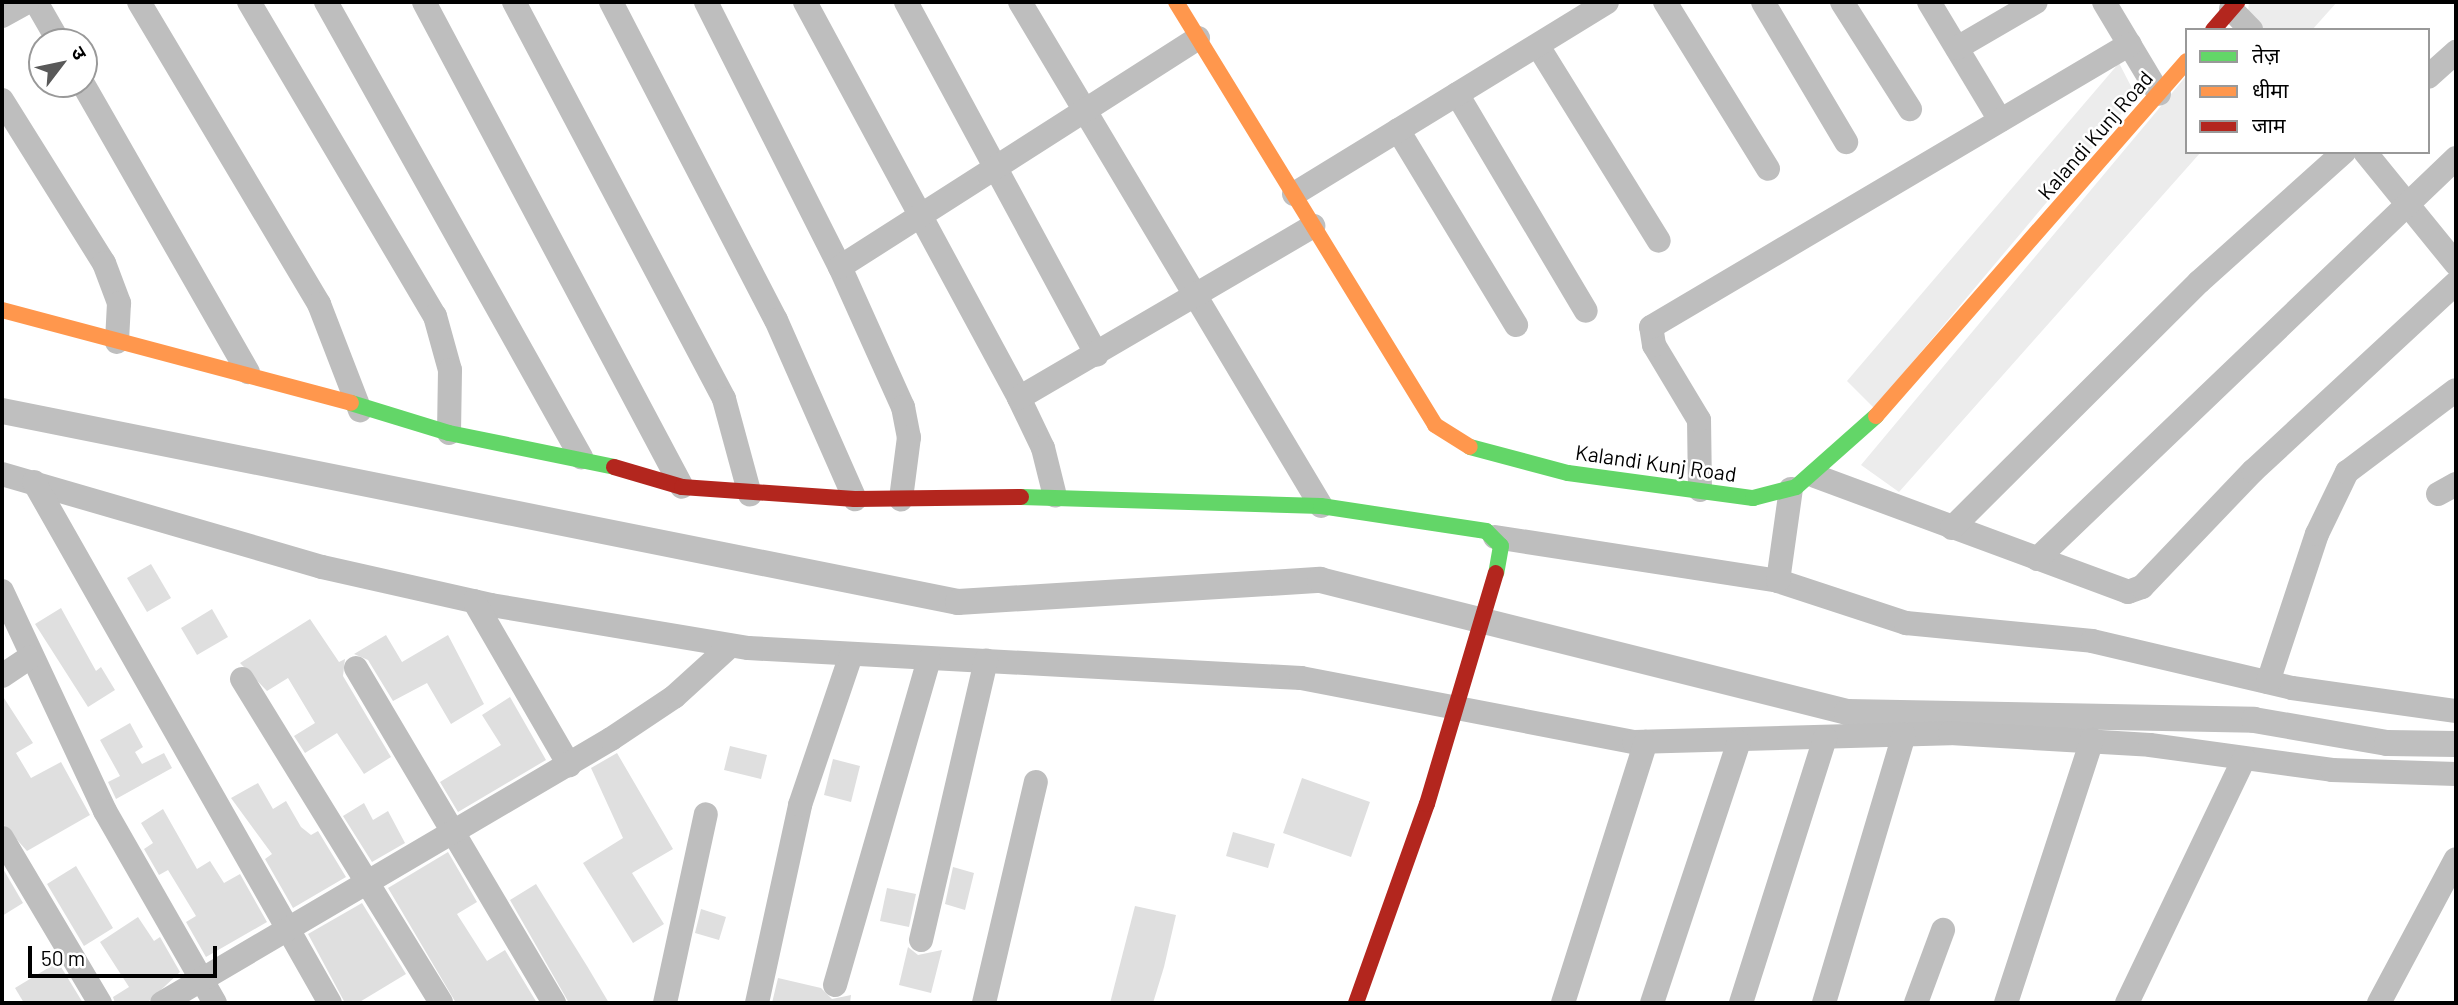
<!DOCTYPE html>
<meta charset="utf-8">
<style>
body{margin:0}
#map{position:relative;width:2458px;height:1005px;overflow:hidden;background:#fff;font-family:Barlow,"Noto Sans Devanagari",sans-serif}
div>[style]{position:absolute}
.green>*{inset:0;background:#ececec}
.canal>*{height:26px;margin:-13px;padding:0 13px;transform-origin:13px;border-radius:13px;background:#bfbfbf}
.building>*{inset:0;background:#dfdfdf}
.street>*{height:24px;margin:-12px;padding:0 12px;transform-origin:12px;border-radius:12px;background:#bebebe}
.fast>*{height:16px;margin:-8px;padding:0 8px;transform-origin:8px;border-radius:8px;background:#63d668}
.slow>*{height:16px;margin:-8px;padding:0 8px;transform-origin:8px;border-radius:8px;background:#ff974d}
.jam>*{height:16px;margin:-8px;padding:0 8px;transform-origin:8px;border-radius:8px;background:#b3261e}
span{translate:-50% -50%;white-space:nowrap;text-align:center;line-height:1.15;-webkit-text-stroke:5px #fff;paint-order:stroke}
.street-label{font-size:21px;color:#000}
.frame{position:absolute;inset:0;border:4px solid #000;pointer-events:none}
.legend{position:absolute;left:2185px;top:28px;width:245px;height:126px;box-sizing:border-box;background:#fff;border:2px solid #999;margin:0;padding:9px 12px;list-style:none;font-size:21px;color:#000}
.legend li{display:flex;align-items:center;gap:14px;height:35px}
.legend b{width:35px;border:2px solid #999}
.north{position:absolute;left:28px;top:28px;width:70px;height:70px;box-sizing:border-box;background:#fff;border:2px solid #999;border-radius:50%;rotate:58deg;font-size:19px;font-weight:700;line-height:28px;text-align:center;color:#000}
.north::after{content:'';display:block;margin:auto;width:24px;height:32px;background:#595959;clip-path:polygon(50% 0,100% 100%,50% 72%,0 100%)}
.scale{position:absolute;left:28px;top:946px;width:189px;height:32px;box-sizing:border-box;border:4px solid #000;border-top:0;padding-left:9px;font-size:21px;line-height:24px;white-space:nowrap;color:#000;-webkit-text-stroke:5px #fff;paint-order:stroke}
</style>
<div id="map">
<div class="green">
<i style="clip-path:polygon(2249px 2px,2337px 2px,2312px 30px,2246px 30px)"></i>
<i style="clip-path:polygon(2119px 63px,2136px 96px,1874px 408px,1847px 381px)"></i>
<i style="clip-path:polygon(2187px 75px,2187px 152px,2201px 152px,1899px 492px,1861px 465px)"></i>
</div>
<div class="canal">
<i style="left:2px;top:411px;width:975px;rotate:11.3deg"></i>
<i style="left:958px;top:602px;width:363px;rotate:-3.5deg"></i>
<i style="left:1320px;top:580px;width:543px;rotate:14.06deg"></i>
<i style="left:1847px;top:712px;width:407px;rotate:1.1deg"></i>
<i style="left:2254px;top:720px;width:135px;rotate:9.8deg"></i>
<i style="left:2387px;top:743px;width:69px;rotate:0.8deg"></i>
</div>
<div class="building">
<i style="clip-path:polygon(151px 564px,171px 598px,147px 612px,127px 578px)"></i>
<i style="clip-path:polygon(61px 608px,96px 671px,101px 667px,115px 690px,88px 707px,35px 624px)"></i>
<i style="clip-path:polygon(212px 609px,228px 637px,197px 655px,181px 628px)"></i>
<i style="clip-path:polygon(310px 619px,339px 662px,345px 659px,343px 676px,391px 757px,364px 774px,337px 733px,305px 753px,294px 736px,315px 723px,288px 678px,267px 691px,240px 663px)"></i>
<i style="clip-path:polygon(386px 635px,402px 662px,448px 635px,484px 704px,451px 724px,427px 683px,393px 701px,368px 660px,354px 654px)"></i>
<i style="clip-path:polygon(2px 695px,33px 743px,16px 753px,31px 778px,61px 762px,90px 815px,27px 851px,2px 823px)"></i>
<i style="clip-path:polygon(510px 697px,546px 760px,458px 812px,440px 782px,501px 745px,482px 715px)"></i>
<i style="clip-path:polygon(130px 723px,143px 747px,135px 752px,142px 764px,164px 753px,172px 768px,116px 799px,108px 782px,120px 776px,100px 740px)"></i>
<i style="clip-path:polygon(730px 746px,767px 755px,761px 779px,724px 770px)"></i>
<i style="clip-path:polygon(617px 753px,673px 849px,632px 873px,664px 924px,633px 943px,583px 863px,623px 838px,591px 768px)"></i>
<i style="clip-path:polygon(833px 759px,860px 766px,851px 802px,824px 795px)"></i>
<i style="clip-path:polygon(1302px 778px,1370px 802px,1351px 857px,1283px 833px)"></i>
<i style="clip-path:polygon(258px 783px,273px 809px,286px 801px,301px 827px,311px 835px,318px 831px,346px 877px,293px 908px,265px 859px,272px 854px,231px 798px)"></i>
<i style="clip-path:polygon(364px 803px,373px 820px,388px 811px,405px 843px,372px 862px,343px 816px)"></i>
<i style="clip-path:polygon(163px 809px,197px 869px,210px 861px,224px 883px,240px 874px,267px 922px,206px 957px,186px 922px,196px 916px,168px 870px,159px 875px,144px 849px,153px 843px,141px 823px)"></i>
<i style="clip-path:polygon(1233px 832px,1275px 844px,1268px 868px,1226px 856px)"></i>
<i style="clip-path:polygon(448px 852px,477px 902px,457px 914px,487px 961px,505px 950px,537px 1003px,456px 1003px,388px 888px)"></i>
<i style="clip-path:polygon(76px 866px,113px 928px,84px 946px,47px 884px)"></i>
<i style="clip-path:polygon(2px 867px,23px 903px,2px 916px)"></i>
<i style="clip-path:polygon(953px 867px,974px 873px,965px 910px,945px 904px)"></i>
<i style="clip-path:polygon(536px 884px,587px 966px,609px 1003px,569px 1003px,510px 900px)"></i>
<i style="clip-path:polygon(887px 888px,916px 894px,909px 927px,880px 921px)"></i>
<i style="clip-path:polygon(362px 903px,406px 974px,358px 1003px,345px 1003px,308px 934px)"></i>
<i style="clip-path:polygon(1135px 906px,1176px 915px,1164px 967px,1153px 1003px,1110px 1003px)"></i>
<i style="clip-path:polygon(701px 909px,726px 917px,719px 940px,695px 933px)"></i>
<i style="clip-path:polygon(138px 917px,154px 941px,160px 937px,180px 972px,147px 1003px,115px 1003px,113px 997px,129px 987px,100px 942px)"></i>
<i style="clip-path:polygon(908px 947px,918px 955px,942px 950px,931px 993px,899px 985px)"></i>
<i style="clip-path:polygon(58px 962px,83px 1003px,24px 1003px,15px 988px)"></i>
<i style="clip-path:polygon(778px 978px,821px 988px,832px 999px,851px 995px,850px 1003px,772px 1003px)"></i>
</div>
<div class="street">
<i style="left:36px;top:2px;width:46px;rotate:60.1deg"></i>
<i style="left:139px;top:2px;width:352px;rotate:59.2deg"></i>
<i style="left:319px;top:304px;width:114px;rotate:68.9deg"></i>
<i style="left:249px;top:2px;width:365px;rotate:59.4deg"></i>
<i style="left:435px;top:316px;width:56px;rotate:74.5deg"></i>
<i style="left:450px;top:370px;width:63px;rotate:90.9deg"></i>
<i style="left:326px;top:2px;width:522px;rotate:60.73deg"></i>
<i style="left:424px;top:2px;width:549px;rotate:61.99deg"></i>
<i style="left:514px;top:2px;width:449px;rotate:62.1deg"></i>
<i style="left:724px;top:399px;width:99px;rotate:74.8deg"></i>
<i style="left:611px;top:2px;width:358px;rotate:62.6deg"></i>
<i style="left:776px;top:320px;width:196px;rotate:66.2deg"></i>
<i style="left:706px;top:2px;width:297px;rotate:63.2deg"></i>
<i style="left:840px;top:267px;width:154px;rotate:65.8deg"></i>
<i style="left:903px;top:407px;width:31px;rotate:79deg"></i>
<i style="left:909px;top:437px;width:63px;rotate:97.4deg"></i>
<i style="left:805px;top:2px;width:450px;rotate:61.6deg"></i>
<i style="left:1019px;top:398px;width:55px;rotate:64.4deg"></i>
<i style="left:1043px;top:448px;width:49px;rotate:76deg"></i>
<i style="left:906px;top:2px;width:401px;rotate:61.6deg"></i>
<i style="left:1020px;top:2px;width:587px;rotate:59.15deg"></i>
<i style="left:1665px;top:2px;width:196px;rotate:58.3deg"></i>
<i style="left:1763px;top:2px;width:163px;rotate:59.3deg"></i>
<i style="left:1842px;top:2px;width:127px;rotate:57.6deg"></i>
<i style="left:1929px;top:2px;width:138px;rotate:59deg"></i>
<i style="left:2104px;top:2px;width:107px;rotate:59.1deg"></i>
<i style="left:2231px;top:9px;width:29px;rotate:46deg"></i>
<i style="left:2px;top:16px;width:29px;rotate:-29deg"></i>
<i style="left:1538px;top:46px;width:229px;rotate:58.2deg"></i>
<i style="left:1957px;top:48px;width:91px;rotate:-30.2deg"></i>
<i style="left:2428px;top:77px;width:38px;rotate:-42deg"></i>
<i style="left:83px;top:84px;width:332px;rotate:60.2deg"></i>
<i style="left:1457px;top:94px;width:252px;rotate:59.3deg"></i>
<i style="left:2px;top:100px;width:192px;rotate:58deg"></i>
<i style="left:104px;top:263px;width:43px;rotate:69.4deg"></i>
<i style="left:119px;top:303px;width:39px;rotate:93deg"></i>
<i style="left:1398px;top:130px;width:228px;rotate:58.8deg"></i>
<i style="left:2365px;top:152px;width:144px;rotate:50.9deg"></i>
<i style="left:1294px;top:194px;width:367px;rotate:-31.5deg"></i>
<i style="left:840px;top:267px;width:425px;rotate:-32.6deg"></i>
<i style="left:1019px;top:398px;width:341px;rotate:-30.3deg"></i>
<i style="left:2px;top:474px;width:333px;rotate:16.2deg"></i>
<i style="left:322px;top:567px;width:173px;rotate:12.7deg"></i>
<i style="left:491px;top:605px;width:261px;rotate:9.5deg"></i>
<i style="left:748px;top:648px;width:554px;rotate:3.11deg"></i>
<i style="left:1301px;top:678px;width:339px;rotate:10.9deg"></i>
<i style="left:1634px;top:742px;width:316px;rotate:-1.6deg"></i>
<i style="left:1950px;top:733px;width:200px;rotate:3.4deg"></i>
<i style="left:2150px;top:745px;width:184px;rotate:7.8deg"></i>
<i style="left:2332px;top:770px;width:124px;rotate:1.8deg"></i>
<i style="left:1815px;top:476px;width:334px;rotate:20.3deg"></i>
<i style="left:2128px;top:592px;width:15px;rotate:-20deg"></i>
<i style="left:2142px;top:587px;width:161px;rotate:-46.3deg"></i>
<i style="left:2253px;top:471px;width:277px;rotate:-42.8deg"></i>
<i style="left:34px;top:482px;width:599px;rotate:60.4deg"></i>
<i style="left:1700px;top:490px;width:70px;rotate:-90.8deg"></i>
<i style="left:1699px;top:420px;width:87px;rotate:-121deg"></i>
<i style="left:1654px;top:345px;width:18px;rotate:-99deg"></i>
<i style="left:1651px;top:327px;width:556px;rotate:-30.58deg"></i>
<i style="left:2438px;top:494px;width:21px;rotate:-29deg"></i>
<i style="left:1952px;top:528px;width:349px;rotate:-44.9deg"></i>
<i style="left:2199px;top:282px;width:195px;rotate:-41.9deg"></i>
<i style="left:1495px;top:537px;width:286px;rotate:8.8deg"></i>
<i style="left:1778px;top:581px;width:135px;rotate:18.2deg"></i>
<i style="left:1906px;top:623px;width:187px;rotate:5.5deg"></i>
<i style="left:2092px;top:641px;width:205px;rotate:13.2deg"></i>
<i style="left:2292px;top:688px;width:166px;rotate:8deg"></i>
<i style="left:2037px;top:559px;width:580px;rotate:-43.74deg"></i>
<i style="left:1778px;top:581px;width:93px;rotate:-82deg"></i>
<i style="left:2px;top:591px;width:243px;rotate:64.9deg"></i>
<i style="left:105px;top:811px;width:221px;rotate:60.2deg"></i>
<i style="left:474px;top:601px;width:190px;rotate:59.9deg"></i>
<i style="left:356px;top:668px;width:389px;rotate:59.4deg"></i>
<i style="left:2px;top:676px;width:34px;rotate:-34deg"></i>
<i style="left:242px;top:679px;width:380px;rotate:58.4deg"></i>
<i style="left:2268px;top:682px;width:156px;rotate:-71.7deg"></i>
<i style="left:2317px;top:534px;width:69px;rotate:-64.2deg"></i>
<i style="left:2347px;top:472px;width:136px;rotate:-37deg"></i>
<i style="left:2px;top:838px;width:192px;rotate:59.3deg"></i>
<i style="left:921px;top:940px;width:287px;rotate:-76.9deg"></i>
<i style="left:835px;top:985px;width:338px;rotate:-73.9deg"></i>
<i style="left:162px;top:1003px;width:521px;rotate:-30.45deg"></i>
<i style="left:611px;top:739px;width:76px;rotate:-33.7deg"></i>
<i style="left:674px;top:697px;width:76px;rotate:-42.3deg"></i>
<i style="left:665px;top:1003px;width:193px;rotate:-77.8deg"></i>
<i style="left:757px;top:1003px;width:203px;rotate:-77.7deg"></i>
<i style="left:800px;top:805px;width:158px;rotate:-71.2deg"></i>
<i style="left:984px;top:1003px;width:227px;rotate:-76.8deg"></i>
<i style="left:1563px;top:1003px;width:274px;rotate:-72.4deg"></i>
<i style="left:1652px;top:1003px;width:275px;rotate:-71.6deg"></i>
<i style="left:1741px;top:1003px;width:278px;rotate:-72.4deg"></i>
<i style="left:1824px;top:1003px;width:280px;rotate:-73.4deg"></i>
<i style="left:1916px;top:1003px;width:78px;rotate:-69.7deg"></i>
<i style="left:2006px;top:1003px;width:277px;rotate:-71.9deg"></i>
<i style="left:2127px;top:1003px;width:271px;rotate:-64.4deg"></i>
<i style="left:2379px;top:1003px;width:163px;rotate:-61.9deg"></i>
</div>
<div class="fast">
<i style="left:351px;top:403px;width:102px;rotate:17deg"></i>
<i style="left:449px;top:433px;width:168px;rotate:11.6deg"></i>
<i style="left:1470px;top:447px;width:101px;rotate:14.9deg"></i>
<i style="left:1568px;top:473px;width:187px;rotate:7.7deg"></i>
<i style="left:1753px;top:498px;width:44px;rotate:-14.3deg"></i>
<i style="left:1796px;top:487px;width:107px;rotate:-41.6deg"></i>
<i style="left:1021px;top:497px;width:300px;rotate:1.7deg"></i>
<i style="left:1321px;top:506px;width:167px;rotate:8.6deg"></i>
<i style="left:1486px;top:531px;width:21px;rotate:45deg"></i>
<i style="left:1501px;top:546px;width:27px;rotate:100deg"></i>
</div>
<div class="slow">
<i style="left:1176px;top:2px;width:496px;rotate:58.5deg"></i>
<i style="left:1435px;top:425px;width:41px;rotate:32.2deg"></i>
<i style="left:2px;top:310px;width:361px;rotate:14.9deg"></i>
<i style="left:1876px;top:416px;width:472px;rotate:-48.8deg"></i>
</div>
<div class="jam">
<i style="left:2213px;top:30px;width:37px;rotate:-49deg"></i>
<i style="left:614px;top:467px;width:71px;rotate:16.4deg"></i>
<i style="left:682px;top:487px;width:173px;rotate:4deg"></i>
<i style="left:855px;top:499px;width:166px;rotate:-0.7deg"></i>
<i style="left:1356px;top:1003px;width:211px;rotate:-70.4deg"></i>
<i style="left:1427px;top:804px;width:241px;rotate:-73.4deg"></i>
</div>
<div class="street-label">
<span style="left:2095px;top:135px;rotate:-49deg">Kalandi Kunj Road</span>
<span style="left:1656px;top:463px;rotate:8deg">Kalandi Kunj Road</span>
</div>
<div class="frame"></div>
<ul class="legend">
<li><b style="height:9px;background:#63d668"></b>तेज़</li>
<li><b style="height:9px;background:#ff974d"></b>धीमा</li>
<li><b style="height:9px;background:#b3261e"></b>जाम</li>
</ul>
<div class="north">उ</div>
<div class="scale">50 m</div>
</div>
